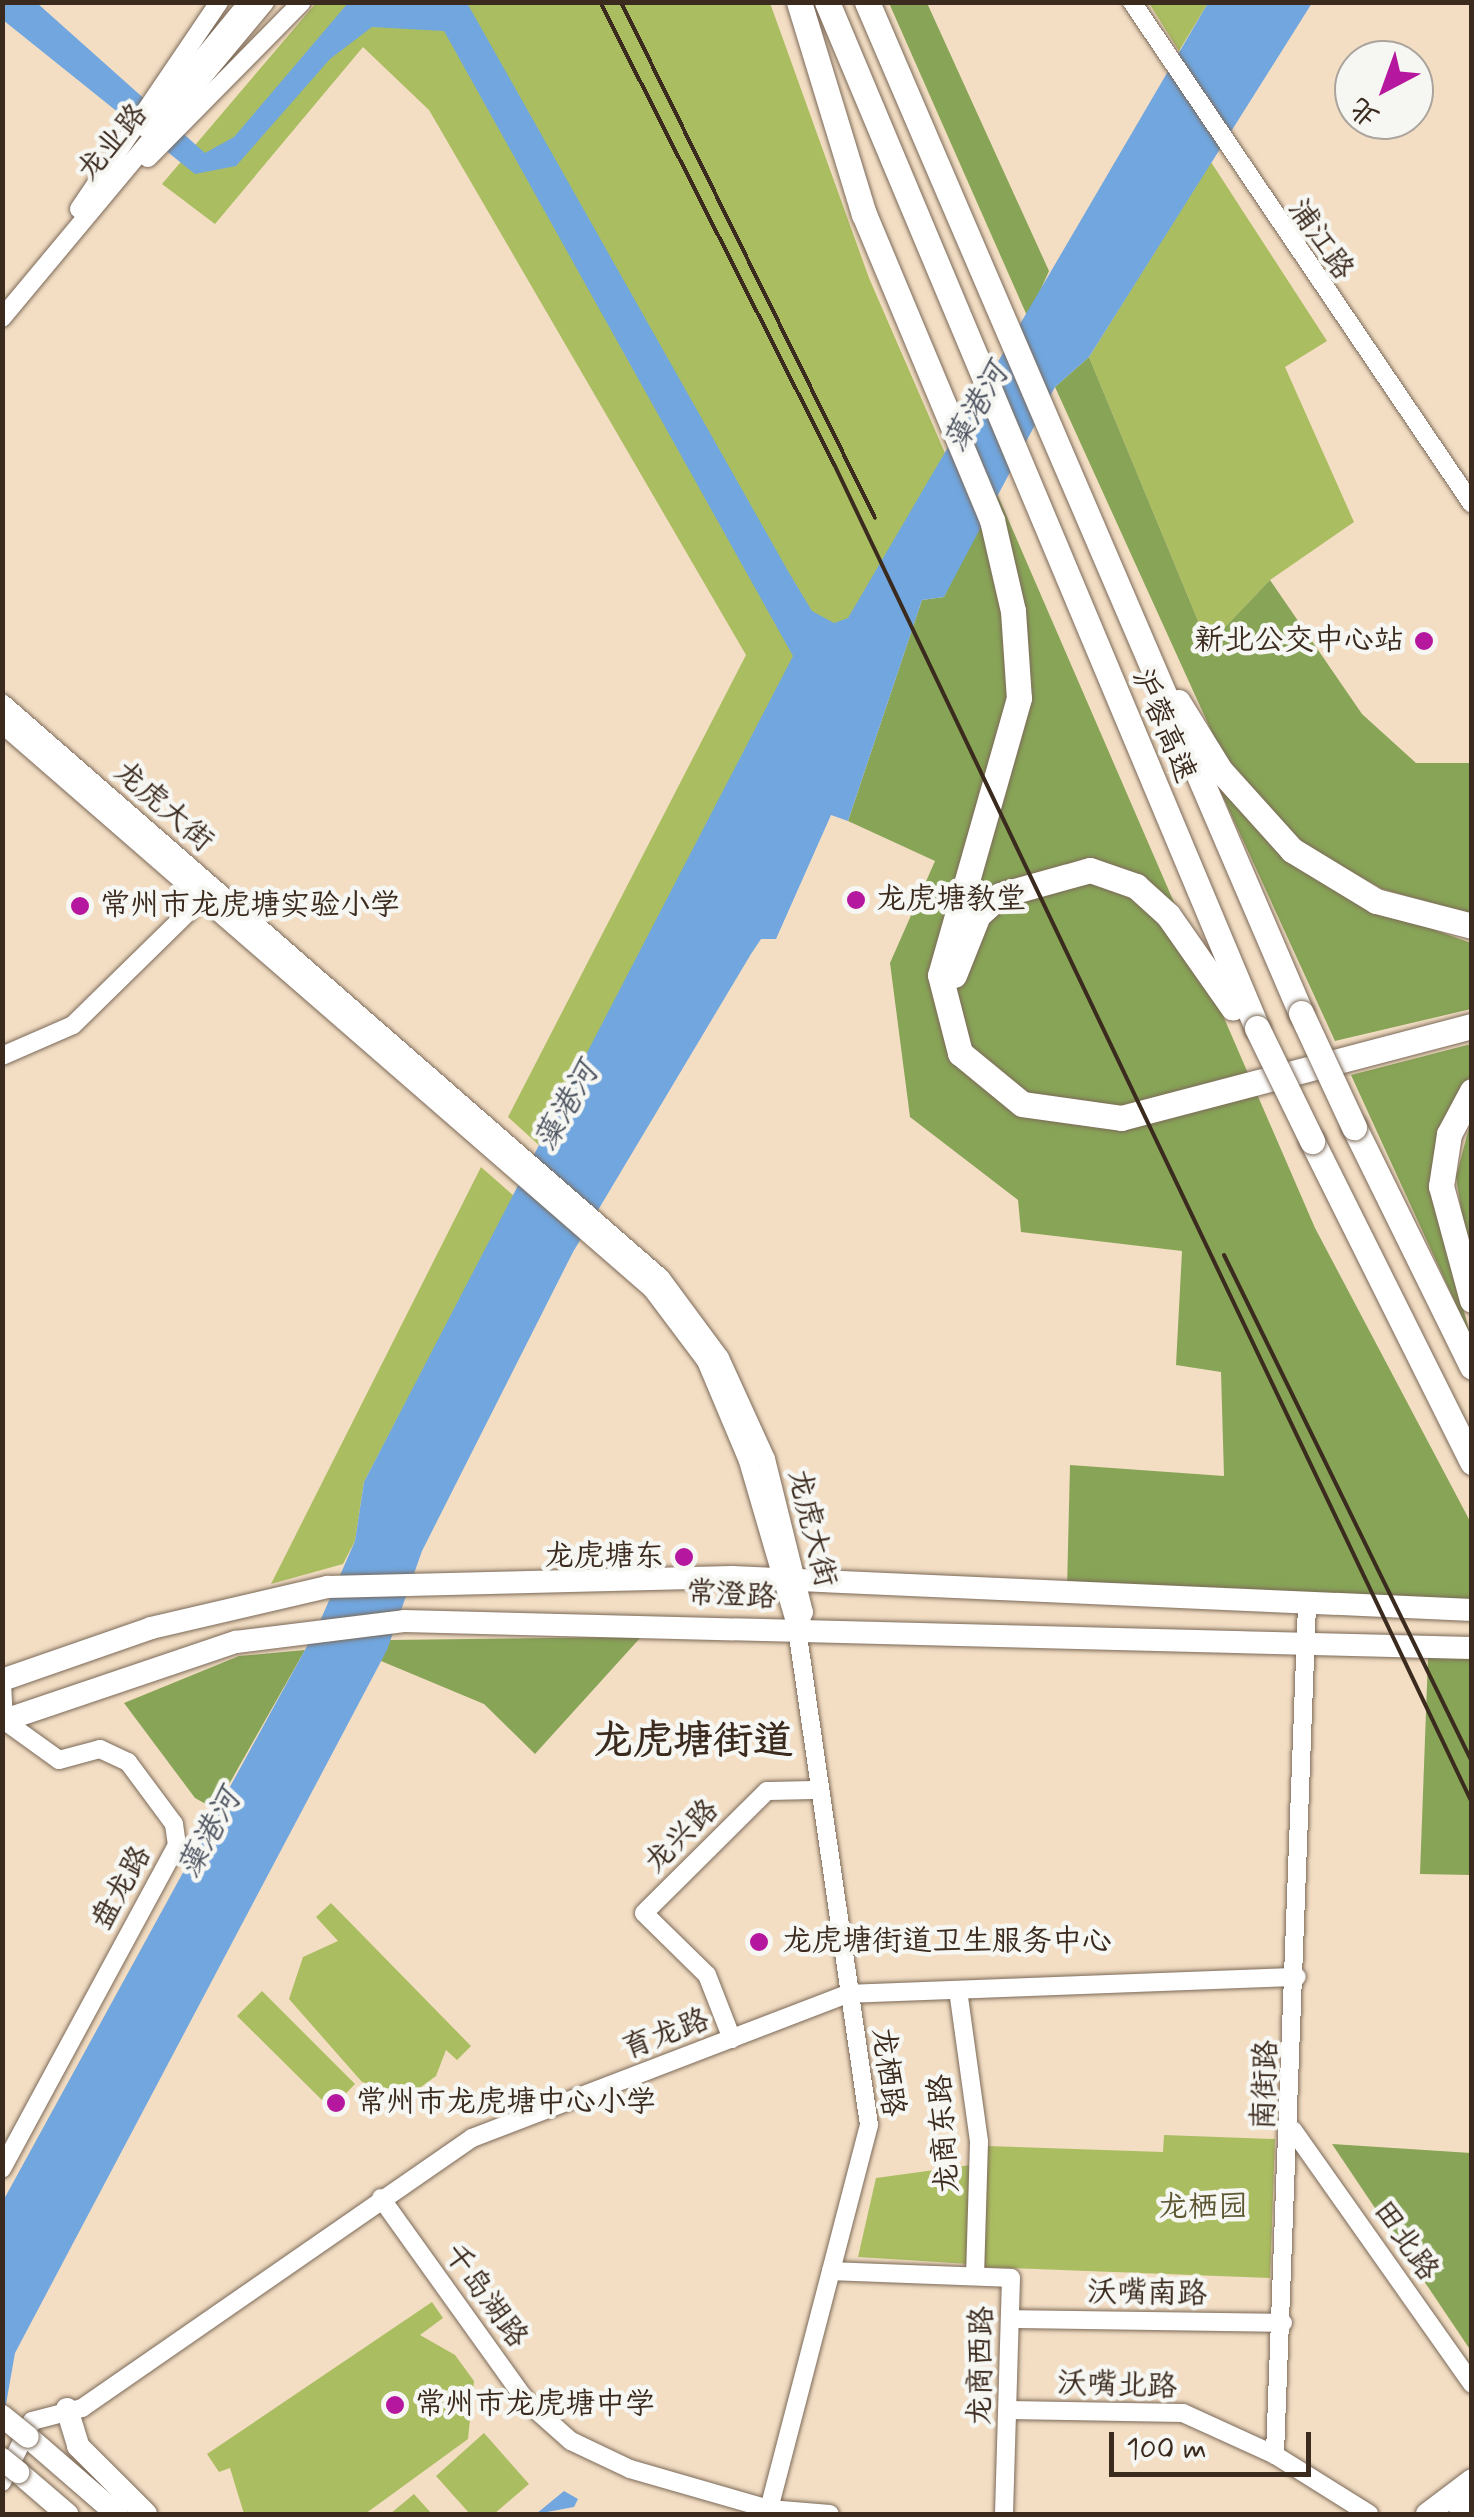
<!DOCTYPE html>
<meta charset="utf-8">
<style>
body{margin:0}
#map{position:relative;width:1474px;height:2517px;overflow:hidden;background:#f3dec4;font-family:Mynerve,"LXGW WenKai TC",sans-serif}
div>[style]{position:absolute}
.green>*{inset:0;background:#abbd61}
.forest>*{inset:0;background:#88a457}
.water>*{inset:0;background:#71a6de}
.roads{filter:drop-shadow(0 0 2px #7b6958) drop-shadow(0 0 2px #7b6958)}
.minor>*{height:18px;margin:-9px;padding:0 9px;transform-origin:9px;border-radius:9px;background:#fff}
.major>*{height:22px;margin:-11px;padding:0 11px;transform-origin:11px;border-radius:11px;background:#fff}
.highway>*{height:25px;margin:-12.5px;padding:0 12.5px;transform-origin:12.5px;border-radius:12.5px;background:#fff}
.rail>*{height:4px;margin:-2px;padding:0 2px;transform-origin:2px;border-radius:2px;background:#3b2a1e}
.bridges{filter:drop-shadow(0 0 2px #7b6958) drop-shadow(0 0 2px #7b6958)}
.major-bridge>*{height:22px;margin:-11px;padding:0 11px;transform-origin:11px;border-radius:11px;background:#fff}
.highway-bridge>*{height:25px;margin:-12.5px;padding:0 12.5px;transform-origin:12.5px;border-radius:12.5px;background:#fff}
.dots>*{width:28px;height:28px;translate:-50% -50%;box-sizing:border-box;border:5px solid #f6f6f2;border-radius:50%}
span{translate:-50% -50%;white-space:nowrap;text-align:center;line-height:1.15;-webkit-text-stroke:9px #f6f6f2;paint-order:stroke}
.street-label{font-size:30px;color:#3b2a1e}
.poi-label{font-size:30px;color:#3b2a1e}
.right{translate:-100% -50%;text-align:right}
.left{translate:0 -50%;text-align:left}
.park-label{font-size:30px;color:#5d5632}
.water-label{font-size:32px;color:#4e5561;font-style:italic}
.district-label{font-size:40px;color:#3b2a1e;font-weight:700}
.frame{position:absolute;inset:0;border:5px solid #3b2a1e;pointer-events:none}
.north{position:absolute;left:1334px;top:40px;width:100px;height:100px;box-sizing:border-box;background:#f6f6f2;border:2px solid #aba49d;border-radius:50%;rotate:221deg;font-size:28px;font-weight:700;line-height:40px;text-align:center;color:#3b2a1e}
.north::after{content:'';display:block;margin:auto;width:35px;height:45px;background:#b5179e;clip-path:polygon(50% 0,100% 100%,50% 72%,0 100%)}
.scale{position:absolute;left:1109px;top:2432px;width:202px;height:45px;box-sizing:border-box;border:5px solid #3b2a1e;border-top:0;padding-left:12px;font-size:30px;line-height:35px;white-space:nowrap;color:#3b2a1e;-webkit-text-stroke:8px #f6f6f2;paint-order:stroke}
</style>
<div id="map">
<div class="green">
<i style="clip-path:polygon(316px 3px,770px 3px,869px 278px,945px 453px,803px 701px,779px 689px,540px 1146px,508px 1117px,746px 655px,429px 110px,363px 47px,215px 224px,162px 184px)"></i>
<i style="clip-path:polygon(1149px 3px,1208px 3px,1179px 51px)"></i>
<i style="clip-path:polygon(1211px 162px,1327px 341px,1285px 367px,1354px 522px,1270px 580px,1208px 645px,1089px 357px)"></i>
<i style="clip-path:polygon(481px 1167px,514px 1196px,364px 1482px,355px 1541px,343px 1564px,271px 1584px)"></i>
<i style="clip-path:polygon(331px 1903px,471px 2046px,457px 2060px,446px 2050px,436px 2076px,410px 2095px,362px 2082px,289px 1999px,303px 1957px,338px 1941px,316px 1917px)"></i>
<i style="clip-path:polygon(262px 1991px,355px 2084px,331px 2109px,237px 2016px)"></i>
<i style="clip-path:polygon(1164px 2135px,1275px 2139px,1270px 2278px,982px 2267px,986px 2146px,1163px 2152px)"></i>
<i style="clip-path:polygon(971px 2165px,969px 2264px,858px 2257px,876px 2178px)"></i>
<i style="clip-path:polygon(432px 2302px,443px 2318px,420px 2335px,455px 2355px,474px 2381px,468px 2439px,365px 2514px,244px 2514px,230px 2468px,219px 2472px,207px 2454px)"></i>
<i style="clip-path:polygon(484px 2433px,529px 2484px,494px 2514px,470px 2514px,436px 2476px)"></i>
<i style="clip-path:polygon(414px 2494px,432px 2514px,390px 2514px)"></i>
</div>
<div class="forest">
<i style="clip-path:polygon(889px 3px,927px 3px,1049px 271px,1028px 318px)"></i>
<i style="clip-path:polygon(1089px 357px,1208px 645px,1270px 580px,1362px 714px,1416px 763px,1471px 763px,1471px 914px,1382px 889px,1299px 842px,1225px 761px,1055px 387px)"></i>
<i style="clip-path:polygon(995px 489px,1315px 1228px,1471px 1523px,1471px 1601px,1067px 1589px,1070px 1465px,1224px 1476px,1221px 1372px,1176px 1365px,1182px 1251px,1021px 1232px,1018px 1200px,910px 1117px,890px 963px,935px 861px,848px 821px,922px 600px,944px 597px)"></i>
<i style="clip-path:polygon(1220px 790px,1301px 867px,1360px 903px,1471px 943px,1471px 1009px,1335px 1041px)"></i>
<i style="clip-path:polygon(1471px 1044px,1471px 1081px,1433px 1198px,1471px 1337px,1351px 1075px)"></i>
<i style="clip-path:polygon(1471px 1120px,1471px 1272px,1456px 1177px)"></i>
<i style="clip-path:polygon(641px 1637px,535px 1754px,484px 1704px,381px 1661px,390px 1640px)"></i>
<i style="clip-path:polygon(305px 1650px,215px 1809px,195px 1798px,124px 1703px,239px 1656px)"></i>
<i style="clip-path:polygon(1428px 1658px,1471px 1659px,1471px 1875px,1420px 1874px)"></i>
<i style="clip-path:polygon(1332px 2144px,1471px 2153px,1471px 2351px)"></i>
</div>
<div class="water">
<i style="clip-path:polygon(3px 3px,37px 3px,205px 153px,234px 137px,348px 3px,467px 3px,788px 571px,812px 611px,834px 623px,848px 618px,1208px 3px,1312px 3px,1089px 357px,1055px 387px,944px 597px,922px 600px,848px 821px,831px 815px,776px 939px,761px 939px,751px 954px,573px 1252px,422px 1551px,387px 1650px,15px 2353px,3px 2421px,3px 2201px,317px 1628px,355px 1541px,364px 1482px,793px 656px,444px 31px,372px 27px,330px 59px,236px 166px,195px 174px,3px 20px)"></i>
<i style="clip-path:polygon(564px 2491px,578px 2499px,574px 2507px,536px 2514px)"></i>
</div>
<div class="roads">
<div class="minor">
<i style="left:1132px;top:2px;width:606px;rotate:55.89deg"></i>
<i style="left:145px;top:128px;width:163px;rotate:-50.7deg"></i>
<i style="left:148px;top:158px;width:219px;rotate:-45.4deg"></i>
<i style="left:79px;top:209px;width:250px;rotate:-55.9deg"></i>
<i style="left:2px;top:318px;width:411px;rotate:-50.2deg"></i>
<i style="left:2px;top:703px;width:875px;rotate:41.11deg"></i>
<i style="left:661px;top:1278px;width:99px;rotate:53.6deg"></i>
<i style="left:720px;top:1358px;width:111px;rotate:65.5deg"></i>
<i style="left:766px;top:1459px;width:158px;rotate:76.1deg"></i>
<i style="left:804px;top:1612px;width:18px;rotate:112deg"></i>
<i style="left:2px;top:724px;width:861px;rotate:41deg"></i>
<i style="left:652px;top:1289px;width:90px;rotate:53.1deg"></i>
<i style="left:706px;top:1361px;width:108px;rotate:67.2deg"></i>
<i style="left:748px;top:1461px;width:175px;rotate:73.7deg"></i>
<i style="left:797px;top:1629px;width:501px;rotate:81.74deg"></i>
<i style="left:869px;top:2125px;width:402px;rotate:104.6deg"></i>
<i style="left:2px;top:1056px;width:77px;rotate:-23.6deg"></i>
<i style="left:73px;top:1025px;width:192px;rotate:-44.4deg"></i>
<i style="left:1307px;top:1605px;width:851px;rotate:92.16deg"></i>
<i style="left:1275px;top:2455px;width:111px;rotate:32.1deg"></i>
<i style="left:2px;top:1683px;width:37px;rotate:87deg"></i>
<i style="left:2px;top:1719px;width:70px;rotate:35.7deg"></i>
<i style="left:59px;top:1760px;width:42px;rotate:-15deg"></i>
<i style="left:100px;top:1749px;width:31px;rotate:25deg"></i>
<i style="left:128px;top:1762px;width:77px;rotate:53.4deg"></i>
<i style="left:174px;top:1824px;width:21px;rotate:82deg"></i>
<i style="left:177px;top:1845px;width:368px;rotate:118.4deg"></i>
<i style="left:958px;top:1990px;width:153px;rotate:82.1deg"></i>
<i style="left:979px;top:2142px;width:134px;rotate:91.7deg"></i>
<i style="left:732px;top:2039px;width:69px;rotate:-111.3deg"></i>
<i style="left:707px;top:1975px;width:88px;rotate:-135.5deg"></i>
<i style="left:644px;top:1913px;width:173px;rotate:-44.8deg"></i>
<i style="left:767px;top:1791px;width:48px;rotate:-1.2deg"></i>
<i style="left:1293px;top:2130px;width:311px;rotate:54.8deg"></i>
<i style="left:381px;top:2198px;width:251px;rotate:54.4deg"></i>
<i style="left:527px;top:2402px;width:59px;rotate:41.6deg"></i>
<i style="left:571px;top:2441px;width:65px;rotate:25.4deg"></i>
<i style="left:630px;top:2469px;width:145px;rotate:16.1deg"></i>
<i style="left:769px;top:2509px;width:61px;rotate:4.7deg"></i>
<i style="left:831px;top:2271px;width:180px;rotate:2.2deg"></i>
<i style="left:1011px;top:2278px;width:236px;rotate:91.7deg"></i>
<i style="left:1010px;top:2319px;width:273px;rotate:0.8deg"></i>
<i style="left:1009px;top:2410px;width:174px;rotate:1deg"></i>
<i style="left:1183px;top:2413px;width:101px;rotate:24.5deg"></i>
<i style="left:2px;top:2482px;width:68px;rotate:-63.8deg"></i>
<i style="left:32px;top:2421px;width:52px;rotate:-14.6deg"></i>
<i style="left:82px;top:2408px;width:474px;rotate:-34.7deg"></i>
<i style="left:472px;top:2138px;width:403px;rotate:-21deg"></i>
<i style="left:848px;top:1994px;width:449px;rotate:-2.2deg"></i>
</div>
<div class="major">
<i style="left:2px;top:1680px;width:158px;rotate:-19.2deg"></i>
<i style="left:151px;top:1628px;width:181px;rotate:-13.1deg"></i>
<i style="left:327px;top:1587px;width:405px;rotate:-1.4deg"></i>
<i style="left:732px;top:1577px;width:741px;rotate:2.55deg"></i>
<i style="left:2px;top:1721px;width:247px;rotate:-18.7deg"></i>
<i style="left:236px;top:1642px;width:169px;rotate:-7.1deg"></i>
<i style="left:404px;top:1621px;width:1068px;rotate:1.45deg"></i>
<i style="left:67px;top:2409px;width:39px;rotate:73deg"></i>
<i style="left:78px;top:2446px;width:96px;rotate:45deg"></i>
<i style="left:28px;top:2437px;width:118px;rotate:40.9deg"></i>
<i style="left:18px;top:2472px;width:65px;rotate:40.6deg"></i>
<i style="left:1427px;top:2514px;width:56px;rotate:-37.1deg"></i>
<i style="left:1460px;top:2514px;width:14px;rotate:-34deg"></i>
</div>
<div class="highway">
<i style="left:799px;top:2px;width:222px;rotate:73deg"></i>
<i style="left:864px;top:214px;width:332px;rotate:67.3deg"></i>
<i style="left:992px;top:520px;width:93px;rotate:77deg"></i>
<i style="left:1013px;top:611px;width:87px;rotate:86.1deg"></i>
<i style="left:1019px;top:698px;width:288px;rotate:105.9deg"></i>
<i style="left:940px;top:975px;width:81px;rotate:75.6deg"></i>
<i style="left:960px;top:1053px;width:80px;rotate:39.4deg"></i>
<i style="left:1022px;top:1104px;width:100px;rotate:8deg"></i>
<i style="left:1121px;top:1118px;width:363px;rotate:-14.7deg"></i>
<i style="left:827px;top:2px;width:1112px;rotate:67.26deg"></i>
<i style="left:867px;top:2px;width:1100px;rotate:66.77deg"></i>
<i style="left:1178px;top:702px;width:80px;rotate:58.3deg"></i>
<i style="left:1220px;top:770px;width:108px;rotate:48deg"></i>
<i style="left:1292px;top:850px;width:98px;rotate:31.3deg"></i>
<i style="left:1376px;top:901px;width:99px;rotate:14.6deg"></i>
<i style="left:954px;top:975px;width:65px;rotate:-68.2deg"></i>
<i style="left:978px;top:915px;width:30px;rotate:-42deg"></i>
<i style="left:1000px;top:895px;width:93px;rotate:-15.5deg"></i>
<i style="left:1090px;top:870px;width:49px;rotate:19.2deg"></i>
<i style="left:1136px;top:886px;width:43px;rotate:42.2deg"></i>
<i style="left:1168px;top:915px;width:113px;rotate:55deg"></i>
<i style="left:1472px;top:1091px;width:49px;rotate:118.1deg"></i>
<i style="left:1449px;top:1134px;width:53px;rotate:98.7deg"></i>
<i style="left:1441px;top:1186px;width:118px;rotate:74.8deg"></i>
<i style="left:1354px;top:1127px;width:267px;rotate:63.8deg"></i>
<i style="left:1312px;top:1141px;width:359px;rotate:63.5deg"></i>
</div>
</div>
<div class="rail">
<i style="left:600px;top:2px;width:518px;rotate:63.14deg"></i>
<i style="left:834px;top:464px;width:1483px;rotate:64.52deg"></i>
<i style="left:621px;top:2px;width:575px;rotate:63.79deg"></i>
<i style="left:1224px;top:1255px;width:564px;rotate:63.93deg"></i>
</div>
<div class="bridges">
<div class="major-bridge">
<i style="left:2px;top:2416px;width:33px;rotate:39deg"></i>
<i style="left:2px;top:2459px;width:21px;rotate:39deg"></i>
</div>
<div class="highway-bridge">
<i style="left:1301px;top:1013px;width:126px;rotate:65.1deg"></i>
<i style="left:1257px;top:1028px;width:126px;rotate:64deg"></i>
</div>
</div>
<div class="dots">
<i style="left:1424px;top:641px;background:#b5179e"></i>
<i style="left:856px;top:900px;background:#b5179e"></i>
<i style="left:80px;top:906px;background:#b5179e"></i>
<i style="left:684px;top:1557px;background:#b5179e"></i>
<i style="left:759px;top:1942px;background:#b5179e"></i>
<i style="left:336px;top:2103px;background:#b5179e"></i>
<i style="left:395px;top:2405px;background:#b5179e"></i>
</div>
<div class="street-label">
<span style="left:113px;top:143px;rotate:-50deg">龙业路</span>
<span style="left:1320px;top:240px;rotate:55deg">浦江路</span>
<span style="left:1163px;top:726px;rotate:67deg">沪蓉高速</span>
<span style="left:163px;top:807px;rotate:41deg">龙虎大街</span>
<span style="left:811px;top:1528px;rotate:76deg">龙虎大街</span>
<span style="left:731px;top:1596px;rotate:3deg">常澄路</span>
<span style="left:682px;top:1837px;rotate:-45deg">龙兴路</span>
<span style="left:122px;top:1888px;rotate:-61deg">盘龙路</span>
<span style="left:666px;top:2035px;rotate:-21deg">育龙路</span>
<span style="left:887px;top:2072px;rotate:83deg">龙栖路</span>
<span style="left:1266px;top:2085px;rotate:-88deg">南街路</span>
<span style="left:945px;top:2134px;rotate:-94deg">龙商东路</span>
<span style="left:1405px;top:2241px;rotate:55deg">田北路</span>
<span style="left:1147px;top:2294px;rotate:1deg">沃嘴南路</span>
<span style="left:485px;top:2296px;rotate:54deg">千岛湖路</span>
<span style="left:982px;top:2366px;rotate:-89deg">龙商西路</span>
<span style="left:1117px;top:2386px;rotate:2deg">沃嘴北路</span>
</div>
<div class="poi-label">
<span class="right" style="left:1404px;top:641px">新北公交中心站</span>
<span class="left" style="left:876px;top:900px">龙虎塘教堂</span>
<span class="left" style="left:100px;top:906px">常州市龙虎塘实验小学</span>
<span class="right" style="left:664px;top:1557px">龙虎塘东</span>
<span class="left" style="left:782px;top:1942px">龙虎塘街道卫生服务中心</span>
<span class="left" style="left:356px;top:2103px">常州市龙虎塘中心小学</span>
<span class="left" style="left:415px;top:2405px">常州市龙虎塘中学</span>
</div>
<div class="park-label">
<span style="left:1203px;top:2208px">龙栖园</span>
</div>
<div class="water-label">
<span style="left:977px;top:408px;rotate:-60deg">藻港河</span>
<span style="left:567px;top:1107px;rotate:-60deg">藻港河</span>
<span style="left:210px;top:1834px;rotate:-61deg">藻港河</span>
</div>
<div class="district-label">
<span style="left:693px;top:1742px">龙虎塘街道</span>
</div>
<div class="frame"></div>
<div class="north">北</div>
<div class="scale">100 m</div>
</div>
